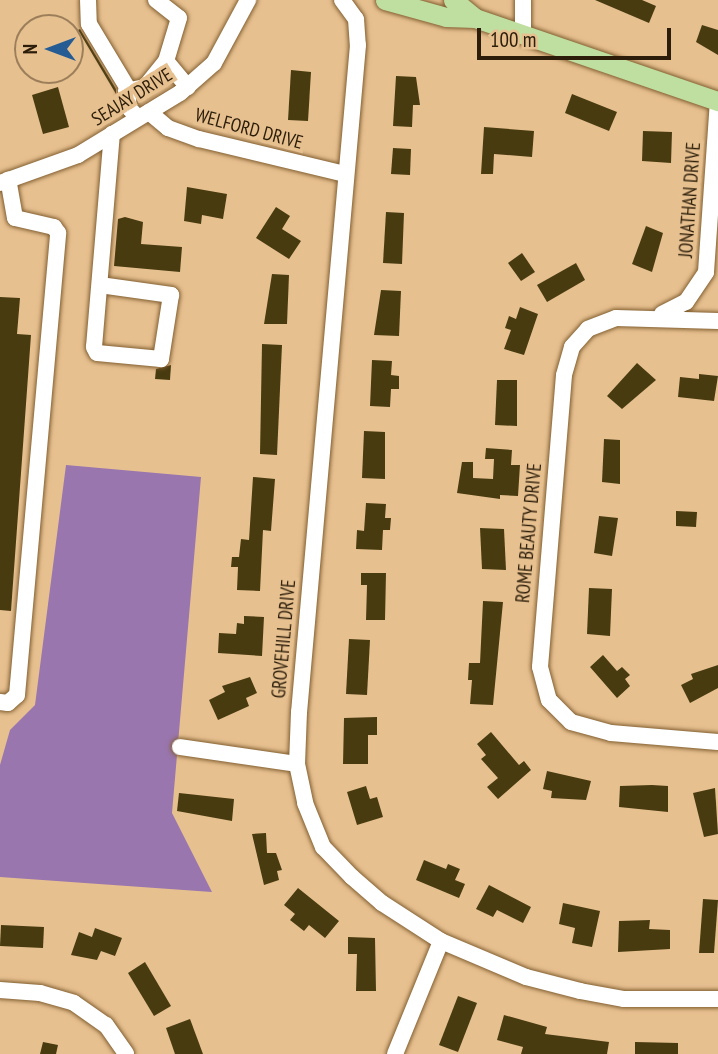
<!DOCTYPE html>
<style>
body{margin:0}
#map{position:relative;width:718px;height:1054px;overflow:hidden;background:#e7c090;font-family:"PT Sans Narrow",sans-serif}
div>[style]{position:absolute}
.forest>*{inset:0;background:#9976ae}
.building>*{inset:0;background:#483b10}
.roads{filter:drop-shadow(0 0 2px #825f31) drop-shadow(0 0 2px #825f31)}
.minor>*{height:16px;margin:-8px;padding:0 8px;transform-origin:8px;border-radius:8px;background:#fff}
.major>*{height:19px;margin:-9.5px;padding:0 9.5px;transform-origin:9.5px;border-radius:9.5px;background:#bfdfa1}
span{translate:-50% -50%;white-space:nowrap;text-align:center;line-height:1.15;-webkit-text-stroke:7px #e7c090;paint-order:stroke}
.street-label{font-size:19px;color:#2b1d09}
.north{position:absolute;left:14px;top:14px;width:70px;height:70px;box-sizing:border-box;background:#e7c090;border:2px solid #9c7f5a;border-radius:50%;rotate:270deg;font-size:19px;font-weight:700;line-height:28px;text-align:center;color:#2b1d09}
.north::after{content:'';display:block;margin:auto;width:24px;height:32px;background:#255c94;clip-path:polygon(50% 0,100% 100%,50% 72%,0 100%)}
.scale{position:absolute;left:477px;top:28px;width:194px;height:32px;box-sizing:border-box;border:4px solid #2b1d09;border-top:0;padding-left:9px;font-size:21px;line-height:24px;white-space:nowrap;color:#2b1d09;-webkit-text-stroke:5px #e7c090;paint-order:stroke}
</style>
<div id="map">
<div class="forest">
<i style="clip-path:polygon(66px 465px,201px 477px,172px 813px,212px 892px,0 877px,0 765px,10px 730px,35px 705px)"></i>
</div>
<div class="building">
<i style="clip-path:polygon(595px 0,642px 0,656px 6px,649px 23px)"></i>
<i style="clip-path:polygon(702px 25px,718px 30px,718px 55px,696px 42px)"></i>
<i style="clip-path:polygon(80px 29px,116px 89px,116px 94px,78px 30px)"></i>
<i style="clip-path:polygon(291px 70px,311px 72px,308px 121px,288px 120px)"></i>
<i style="clip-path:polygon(396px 76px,416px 77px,420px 105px,413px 105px,412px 127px,393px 126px)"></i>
<i style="clip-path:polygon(58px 87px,69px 127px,43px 134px,32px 95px)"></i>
<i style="clip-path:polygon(572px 94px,617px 112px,609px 131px,565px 113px)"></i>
<i style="clip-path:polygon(484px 127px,534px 131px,532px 157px,494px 154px,493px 174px,481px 174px)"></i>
<i style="clip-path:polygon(643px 131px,672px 132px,671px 163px,642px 161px)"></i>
<i style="clip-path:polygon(393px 148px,411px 149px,410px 175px,391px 174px)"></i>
<i style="clip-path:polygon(187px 187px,227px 194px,223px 219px,202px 215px,201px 224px,184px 221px)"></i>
<i style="clip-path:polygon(276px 207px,290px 216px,282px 229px,301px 241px,289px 259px,256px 238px)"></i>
<i style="clip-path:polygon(386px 212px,404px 213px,402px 264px,383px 263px)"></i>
<i style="clip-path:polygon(125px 217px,143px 222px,141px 244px,182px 247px,180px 272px,114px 266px,118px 219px)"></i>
<i style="clip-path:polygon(646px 226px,663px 233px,652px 272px,632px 264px)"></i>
<i style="clip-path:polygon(522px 253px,535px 272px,521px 281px,508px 263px)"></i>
<i style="clip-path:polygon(576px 263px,585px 280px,547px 302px,537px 285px)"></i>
<i style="clip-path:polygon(272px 274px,289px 275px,287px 324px,264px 324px)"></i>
<i style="clip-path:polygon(381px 290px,401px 291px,399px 336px,374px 335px)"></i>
<i style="clip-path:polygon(0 297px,20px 298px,17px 334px,31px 335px,11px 611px,0 610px)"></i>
<i style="clip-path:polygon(520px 307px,538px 314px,524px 355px,504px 349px,511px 330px,505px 328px,509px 316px,516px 319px)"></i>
<i style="clip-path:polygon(262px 344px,282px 345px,277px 455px,260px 454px)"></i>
<i style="clip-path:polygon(372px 360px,392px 361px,391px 375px,399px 376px,399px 389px,391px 389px,390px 407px,370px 406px)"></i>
<i style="clip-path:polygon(637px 363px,656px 380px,622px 409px,607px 396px)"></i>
<i style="clip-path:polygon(171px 365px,170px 380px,155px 379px,156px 369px)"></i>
<i style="clip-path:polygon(699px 374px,718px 376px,714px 401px,678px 397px,680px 377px,699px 379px)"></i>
<i style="clip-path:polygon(497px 380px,517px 380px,517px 426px,495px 425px)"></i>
<i style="clip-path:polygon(364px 431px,385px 432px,385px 479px,362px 478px)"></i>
<i style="clip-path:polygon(604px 439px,620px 440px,620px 484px,602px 482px)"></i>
<i style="clip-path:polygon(486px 448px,512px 450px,511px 465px,520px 465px,518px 496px,500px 495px,500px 499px,457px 493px,462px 462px,473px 462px,473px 478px,493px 479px,494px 459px,485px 459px)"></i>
<i style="clip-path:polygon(253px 477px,275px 479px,271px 531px,263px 530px,260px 591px,237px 590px,238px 567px,231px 567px,232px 557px,239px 557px,241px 539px,249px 540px)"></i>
<i style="clip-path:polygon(366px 503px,386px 504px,385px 518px,391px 518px,390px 530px,383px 530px,382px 550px,356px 549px,357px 530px,364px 531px)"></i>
<i style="clip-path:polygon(676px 511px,697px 512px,696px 527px,676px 526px)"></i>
<i style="clip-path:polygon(599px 516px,618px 518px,612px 556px,594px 553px)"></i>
<i style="clip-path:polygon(480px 528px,504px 529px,506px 570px,482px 569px)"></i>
<i style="clip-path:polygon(361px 573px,386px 573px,385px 620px,366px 620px,367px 585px,361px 585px)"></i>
<i style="clip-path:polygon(589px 588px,612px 589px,610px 636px,587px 634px)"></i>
<i style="clip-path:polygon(483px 601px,503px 602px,493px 705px,470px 704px,472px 680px,468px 680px,469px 663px,480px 663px)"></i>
<i style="clip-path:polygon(244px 616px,264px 617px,262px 656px,218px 653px,219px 633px,236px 634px,237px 623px,244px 624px)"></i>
<i style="clip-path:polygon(349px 639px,370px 640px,367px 695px,346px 694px)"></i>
<i style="clip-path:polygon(603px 655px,617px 671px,622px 667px,630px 675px,625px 679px,630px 686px,617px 698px,590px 667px)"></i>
<i style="clip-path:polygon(718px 665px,718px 688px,690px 703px,681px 685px,693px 679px,691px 674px)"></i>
<i style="clip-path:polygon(250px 677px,257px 693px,246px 698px,249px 706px,218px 720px,209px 700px,225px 692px,222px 686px)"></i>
<i style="clip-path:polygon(377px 717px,377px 735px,368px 735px,368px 764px,343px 764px,344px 718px)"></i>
<i style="clip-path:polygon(491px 732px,519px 765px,524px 761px,531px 770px,498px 799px,487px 787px,498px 778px,481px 759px,486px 755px,477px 744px)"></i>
<i style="clip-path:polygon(547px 771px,591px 781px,586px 800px,551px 798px,552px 791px,543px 789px)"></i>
<i style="clip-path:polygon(652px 785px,668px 786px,668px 812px,619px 807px,620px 786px)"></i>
<i style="clip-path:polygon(366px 786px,370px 799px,377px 797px,383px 817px,357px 825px,347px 792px)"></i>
<i style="clip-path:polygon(715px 788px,718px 834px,704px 837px,693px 793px)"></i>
<i style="clip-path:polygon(179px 793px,234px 799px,232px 821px,177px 811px)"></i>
<i style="clip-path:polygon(266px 833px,267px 853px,276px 853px,282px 870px,277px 871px,279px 880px,264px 885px,252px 834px)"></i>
<i style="clip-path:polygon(424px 860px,446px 869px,448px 864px,460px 869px,455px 880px,465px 884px,459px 898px,416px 880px)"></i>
<i style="clip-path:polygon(489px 885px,531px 907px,523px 923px,497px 910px,493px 917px,476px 909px)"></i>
<i style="clip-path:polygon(298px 888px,339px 921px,325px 938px,309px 925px,304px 931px,290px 920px,295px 914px,284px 905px)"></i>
<i style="clip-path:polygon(703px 899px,718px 900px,714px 953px,699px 953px)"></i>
<i style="clip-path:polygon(563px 903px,600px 911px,592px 947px,572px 943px,575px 928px,559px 924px)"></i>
<i style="clip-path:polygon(650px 920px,649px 929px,670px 930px,670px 949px,618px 952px,619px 921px)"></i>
<i style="clip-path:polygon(1px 925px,44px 927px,43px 948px,0 946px)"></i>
<i style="clip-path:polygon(95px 928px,122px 938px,115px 956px,101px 951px,97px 960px,71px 955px,79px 932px,92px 937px)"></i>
<i style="clip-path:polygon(348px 937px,375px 938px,376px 991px,356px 991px,357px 954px,348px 954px)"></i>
<i style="clip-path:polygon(145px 962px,171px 1006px,154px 1016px,128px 973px)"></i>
<i style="clip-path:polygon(458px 996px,477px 1003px,458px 1052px,439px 1045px)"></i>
<i style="clip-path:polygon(504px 1015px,547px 1027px,545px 1034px,609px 1042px,607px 1054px,521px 1054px,523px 1047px,497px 1040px)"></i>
<i style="clip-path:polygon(190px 1019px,203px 1054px,175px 1054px,166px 1028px)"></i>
<i style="clip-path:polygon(43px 1042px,58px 1045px,56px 1054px,40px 1054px)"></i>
<i style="clip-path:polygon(635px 1042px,678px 1043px,678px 1054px,635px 1054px)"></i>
</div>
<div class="roads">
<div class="minor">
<i style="left:88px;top:0;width:24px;rotate:88deg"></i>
<i style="left:89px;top:24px;width:74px;rotate:58.9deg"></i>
<i style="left:127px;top:87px;width:21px;rotate:85deg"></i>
<i style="left:129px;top:108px;width:13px;rotate:48deg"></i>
<i style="left:156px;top:0;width:29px;rotate:38deg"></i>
<i style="left:179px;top:18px;width:45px;rotate:106.8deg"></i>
<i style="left:166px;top:61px;width:34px;rotate:50deg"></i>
<i style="left:342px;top:0;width:24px;rotate:54deg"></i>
<i style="left:356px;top:19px;width:26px;rotate:86deg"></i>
<i style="left:358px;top:45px;width:670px;rotate:95.05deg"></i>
<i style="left:299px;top:712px;width:52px;rotate:92.2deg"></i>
<i style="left:297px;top:764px;width:40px;rotate:78deg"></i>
<i style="left:305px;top:803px;width:48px;rotate:67.8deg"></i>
<i style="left:323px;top:847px;width:42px;rotate:46deg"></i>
<i style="left:352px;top:877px;width:40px;rotate:41deg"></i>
<i style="left:382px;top:903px;width:70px;rotate:32.8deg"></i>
<i style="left:441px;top:941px;width:92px;rotate:23deg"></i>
<i style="left:526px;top:977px;width:56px;rotate:14.5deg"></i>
<i style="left:580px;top:991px;width:45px;rotate:10.3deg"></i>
<i style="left:624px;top:999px;width:94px"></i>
<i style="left:523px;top:33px;width:33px;rotate:-90deg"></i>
<i style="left:126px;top:91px;width:19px;rotate:-12deg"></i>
<i style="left:145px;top:87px;width:33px;rotate:-51deg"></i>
<i style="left:149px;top:112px;width:25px;rotate:40deg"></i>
<i style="left:168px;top:128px;width:33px;rotate:20deg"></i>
<i style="left:199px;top:139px;width:150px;rotate:13.5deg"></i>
<i style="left:0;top:183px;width:83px;rotate:-19.7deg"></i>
<i style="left:78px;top:155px;width:119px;rotate:-31.3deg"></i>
<i style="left:180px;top:93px;width:45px;rotate:-41.4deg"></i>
<i style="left:214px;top:63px;width:72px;rotate:-61.6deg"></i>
<i style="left:100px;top:285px;width:72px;rotate:8deg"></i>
<i style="left:171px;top:295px;width:65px;rotate:98.9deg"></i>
<i style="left:161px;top:359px;width:64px;rotate:-174.6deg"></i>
<i style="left:97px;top:353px;width:7px;rotate:-117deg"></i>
<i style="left:94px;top:347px;width:214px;rotate:-85.2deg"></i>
<i style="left:662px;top:314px;width:27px;rotate:-27deg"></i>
<i style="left:686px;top:302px;width:36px;rotate:-56deg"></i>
<i style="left:706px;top:272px;width:171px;rotate:-86deg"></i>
<i style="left:718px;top:321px;width:102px;rotate:-178.3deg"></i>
<i style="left:616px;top:318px;width:30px;rotate:159deg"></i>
<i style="left:588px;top:329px;width:24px;rotate:132deg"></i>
<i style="left:572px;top:347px;width:29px;rotate:106deg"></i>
<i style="left:564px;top:375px;width:293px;rotate:94.7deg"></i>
<i style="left:540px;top:667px;width:34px;rotate:75deg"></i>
<i style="left:549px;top:700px;width:31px;rotate:45deg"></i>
<i style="left:571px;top:722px;width:41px;rotate:15.4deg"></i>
<i style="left:611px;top:733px;width:107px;rotate:4.8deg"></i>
<i style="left:0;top:702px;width:8px;rotate:7deg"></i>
<i style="left:8px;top:703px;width:12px;rotate:-42deg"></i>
<i style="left:17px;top:695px;width:464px;rotate:-84.9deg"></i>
<i style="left:58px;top:233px;width:7px;rotate:-124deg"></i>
<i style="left:54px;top:227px;width:40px;rotate:-167deg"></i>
<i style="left:15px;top:218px;width:39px;rotate:-100deg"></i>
<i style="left:180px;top:747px;width:118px;rotate:8.3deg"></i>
<i style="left:0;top:990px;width:40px;rotate:4.3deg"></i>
<i style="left:40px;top:993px;width:35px;rotate:16deg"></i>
<i style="left:74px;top:1003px;width:39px;rotate:35deg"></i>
<i style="left:106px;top:1025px;width:35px;rotate:55deg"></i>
<i style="left:395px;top:1054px;width:122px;rotate:-67.8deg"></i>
</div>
<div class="major">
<i style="left:385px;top:0;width:63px;rotate:15.6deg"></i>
<i style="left:446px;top:17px;width:29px;rotate:2deg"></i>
<i style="left:475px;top:18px;width:257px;rotate:18.9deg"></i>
<i style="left:453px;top:0;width:28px;rotate:39deg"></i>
</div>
</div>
<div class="street-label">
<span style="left:132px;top:97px;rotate:-32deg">SEAJAY DRIVE</span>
<span style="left:249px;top:129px;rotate:15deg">WELFORD DRIVE</span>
<span style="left:690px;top:200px;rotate:-86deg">JONATHAN DRIVE</span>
<span style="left:529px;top:533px;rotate:-85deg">ROME BEAUTY DRIVE</span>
<span style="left:284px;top:639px;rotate:-85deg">GROVEHILL DRIVE</span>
</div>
<div class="north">N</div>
<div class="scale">100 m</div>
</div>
